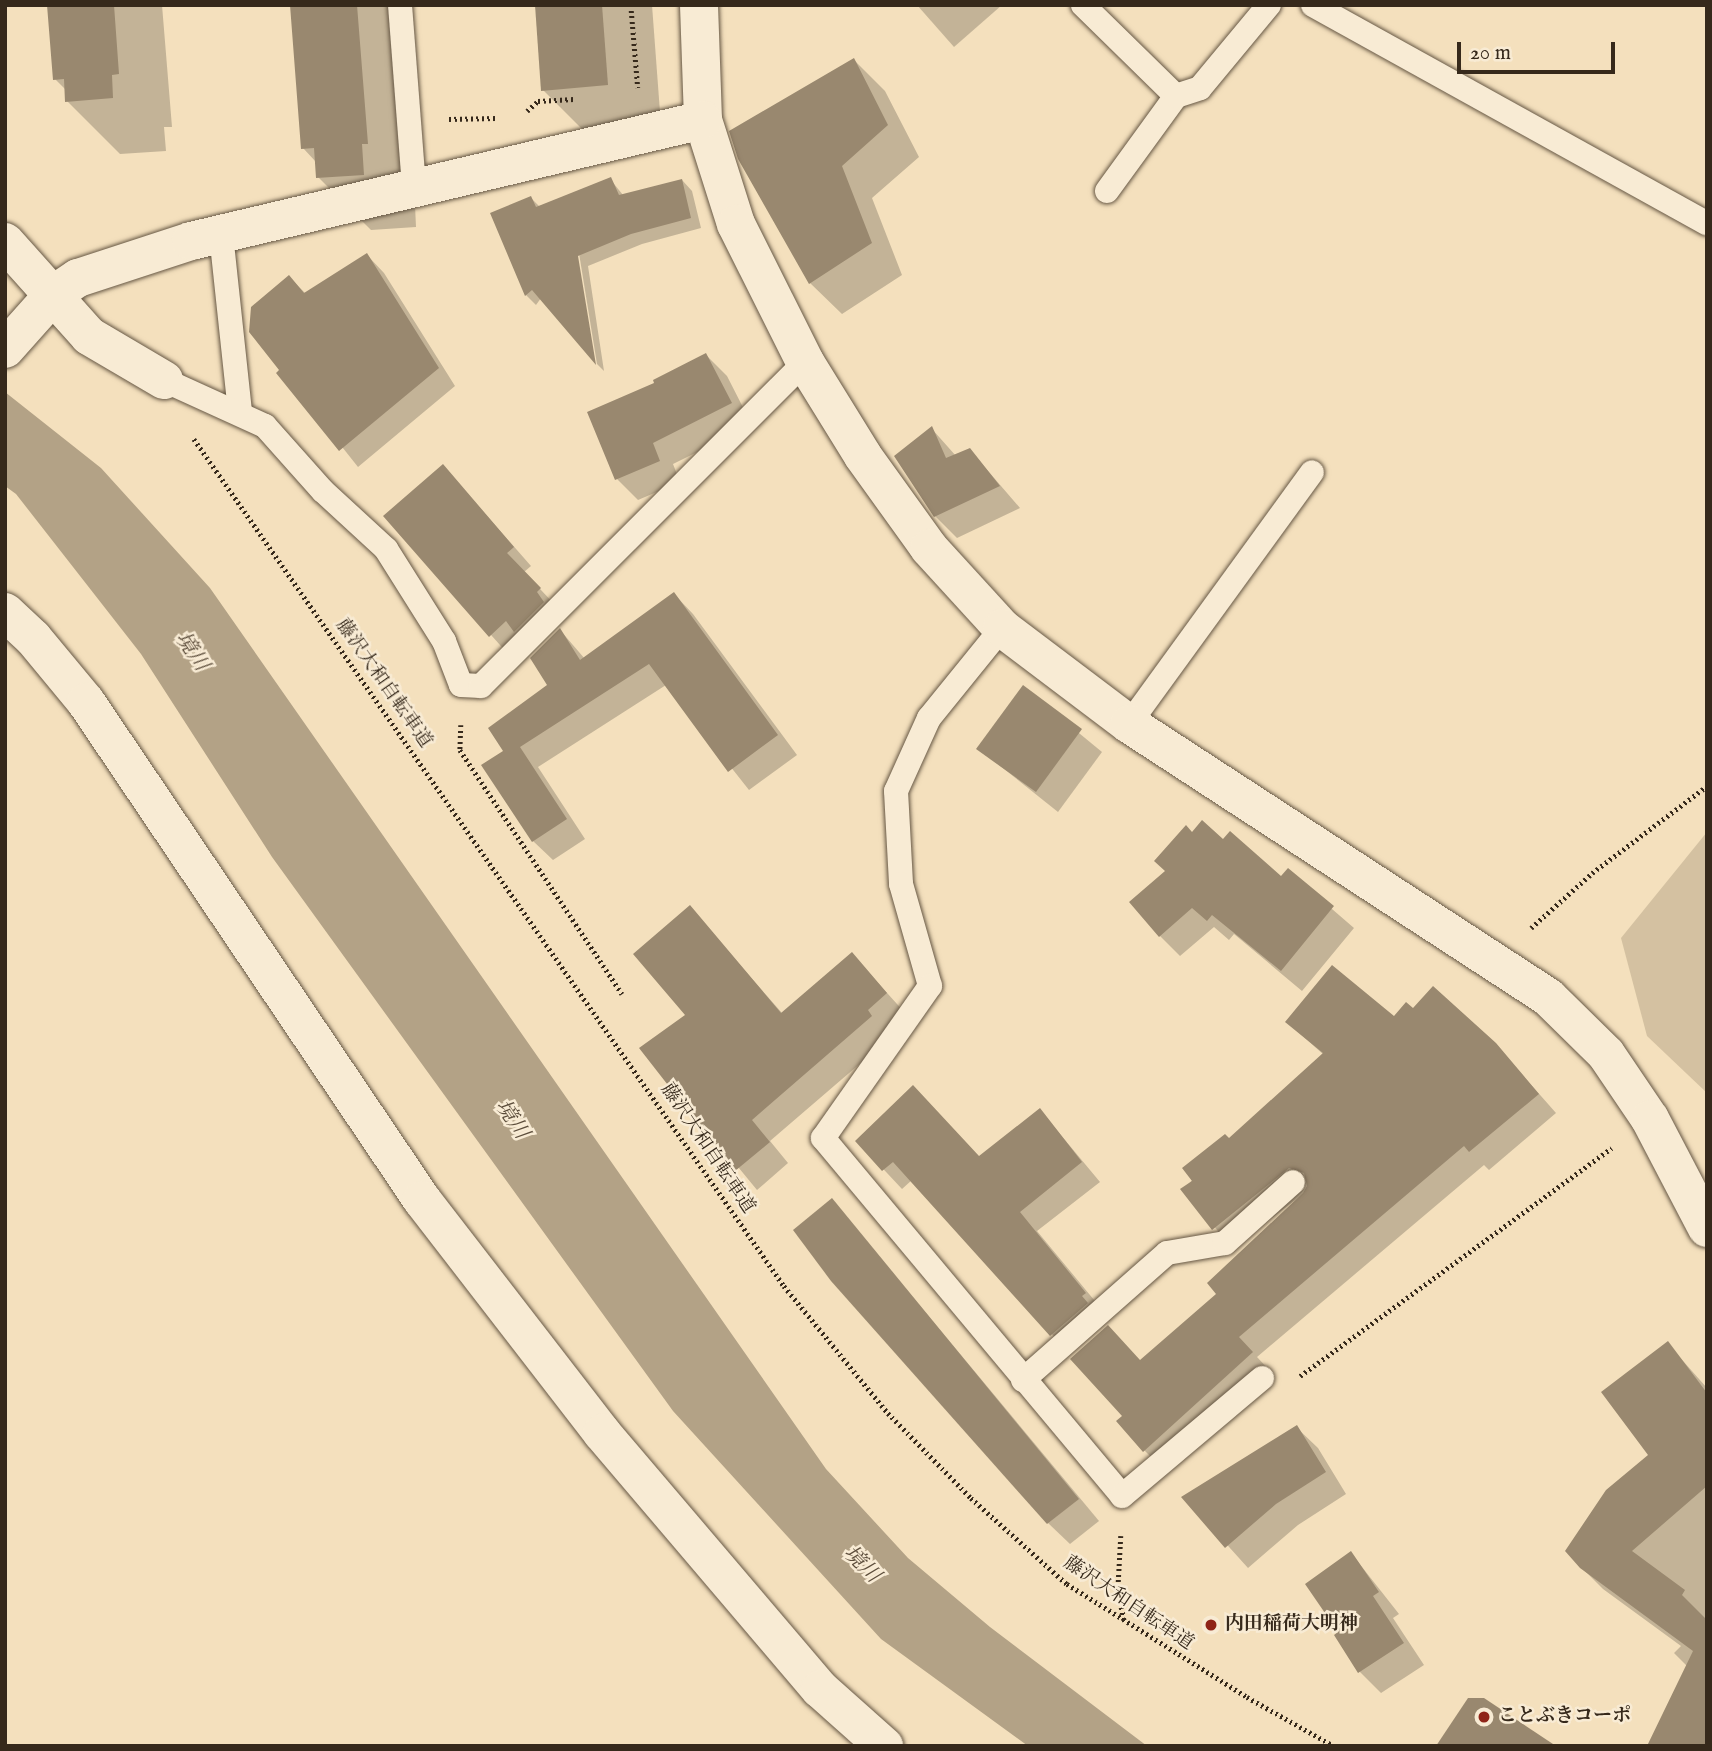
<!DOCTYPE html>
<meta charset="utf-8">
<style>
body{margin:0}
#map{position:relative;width:1712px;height:1751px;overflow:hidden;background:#f4e0bd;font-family:"IM FELL English","Noto Serif JP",serif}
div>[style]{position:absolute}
.green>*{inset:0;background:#d4c1a1}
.water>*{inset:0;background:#b3a286}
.shadow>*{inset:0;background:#0003}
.building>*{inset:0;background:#99886f}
.path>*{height:4.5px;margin-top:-2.25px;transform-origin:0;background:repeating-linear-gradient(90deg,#36291b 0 2px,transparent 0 5.5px)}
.roads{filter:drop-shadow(0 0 2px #665744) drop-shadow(0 0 2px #665744)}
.service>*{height:24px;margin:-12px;padding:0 12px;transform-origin:12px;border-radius:12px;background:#f8ebd4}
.minor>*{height:38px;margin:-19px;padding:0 19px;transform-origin:19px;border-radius:19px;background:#f8ebd4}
.dots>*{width:19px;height:19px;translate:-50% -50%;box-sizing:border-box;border:4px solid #f8ebd4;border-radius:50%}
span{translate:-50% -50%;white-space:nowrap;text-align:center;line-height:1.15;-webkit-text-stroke:5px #f8ebd4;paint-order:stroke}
.street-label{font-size:19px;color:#36291b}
.poi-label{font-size:19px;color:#36291b;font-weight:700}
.left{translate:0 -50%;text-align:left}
.water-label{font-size:21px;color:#5c4d3b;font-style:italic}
.frame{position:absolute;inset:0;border:7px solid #36291b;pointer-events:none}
.scale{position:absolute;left:1457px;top:42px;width:158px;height:32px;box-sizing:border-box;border:4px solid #36291b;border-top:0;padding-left:9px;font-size:21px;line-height:24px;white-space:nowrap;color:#36291b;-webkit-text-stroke:5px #f8ebd4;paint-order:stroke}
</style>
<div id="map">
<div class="green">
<i style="clip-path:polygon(1707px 832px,1707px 1093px,1647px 1036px,1621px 938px)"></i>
</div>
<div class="water">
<i style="clip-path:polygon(5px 392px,101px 468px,210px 588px,826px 1469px,908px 1558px,990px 1627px,1147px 1746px,1028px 1746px,881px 1639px,673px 1411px,272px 857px,141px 654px,16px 494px,5px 486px)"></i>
</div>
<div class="shadow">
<i style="clip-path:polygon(49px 5px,162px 5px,172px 127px,164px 127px,166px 151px,120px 154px,67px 101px,66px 90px,55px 79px)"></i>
<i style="clip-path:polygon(292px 5px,406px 5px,416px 227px,371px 230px,318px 177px,316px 162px,303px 148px)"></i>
<i style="clip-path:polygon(536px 5px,652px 5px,662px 139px,597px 144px,543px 90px)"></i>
<i style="clip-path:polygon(917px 5px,1002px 5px,954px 47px)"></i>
<i style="clip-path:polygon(854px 60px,885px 91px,919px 157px,872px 198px,902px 275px,842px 314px,810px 283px)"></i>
<i style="clip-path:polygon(610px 179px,623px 195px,682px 180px,692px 191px,701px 228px,642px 244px,588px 266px,604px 371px,597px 364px,578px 247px,536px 305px,526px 295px,493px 214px,531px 198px,540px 207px)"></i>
<i style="clip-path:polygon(367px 255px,384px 273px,455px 386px,358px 467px,281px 370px,289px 277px,306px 294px)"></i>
<i style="clip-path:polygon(706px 355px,727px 376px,752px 425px,673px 464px,680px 482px,638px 500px,617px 479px)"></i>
<i style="clip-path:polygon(932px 429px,956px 456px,970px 450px,1020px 508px,957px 538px,935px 516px)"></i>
<i style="clip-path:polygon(443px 466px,531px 566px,524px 572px,558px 608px,508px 654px,385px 516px)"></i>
<i style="clip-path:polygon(674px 594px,693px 614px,797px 755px,749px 790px,666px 685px,538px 767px,585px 839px,553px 860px,533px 841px,506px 751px,549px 685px,560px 630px,585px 659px)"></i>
<i style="clip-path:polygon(1023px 687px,1102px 752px,1058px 812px,979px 749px)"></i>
<i style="clip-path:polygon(1192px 834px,1223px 841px,1281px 879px,1288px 871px,1354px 928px,1302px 991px,1234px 934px,1229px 940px,1214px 927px,1180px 956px,1160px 936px,1167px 872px)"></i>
<i style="clip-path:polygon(690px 908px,782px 1013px,852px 954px,906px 1014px,891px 1037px,770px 1141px,788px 1163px,757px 1190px,641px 1049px,687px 1015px)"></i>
<i style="clip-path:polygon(1413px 1011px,1495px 1044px,1556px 1113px,1489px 1170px,1484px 1165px,1257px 1357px,1271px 1372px,1163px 1469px,1144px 1450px,1141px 1362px,1219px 1294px,1311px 1188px,1233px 1248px,1182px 1190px,1324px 1055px,1287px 1022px,1394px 1018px)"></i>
<i style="clip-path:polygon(1040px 1110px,1100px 1182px,1037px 1231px,1104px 1312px,1070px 1354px,912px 1180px,902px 1189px,857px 1141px,979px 1157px)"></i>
<i style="clip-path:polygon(832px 1200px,1099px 1521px,1070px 1544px,1048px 1523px)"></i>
<i style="clip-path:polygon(1668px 1344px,1707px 1388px,1707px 1746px,1687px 1666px,1674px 1653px,1681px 1646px,1603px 1589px,1581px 1567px,1651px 1455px)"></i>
<i style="clip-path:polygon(1296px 1427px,1318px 1448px,1346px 1494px,1298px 1525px,1248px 1568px,1184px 1497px)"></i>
<i style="clip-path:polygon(1351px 1553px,1399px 1614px,1393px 1618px,1424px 1665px,1381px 1693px,1360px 1672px,1336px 1636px,1341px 1633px)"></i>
</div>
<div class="building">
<i style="clip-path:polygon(47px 5px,114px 5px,119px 74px,112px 75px,113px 98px,65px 102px,64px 79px,53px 80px)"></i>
<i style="clip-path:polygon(290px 5px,357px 5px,368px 144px,362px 144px,364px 175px,316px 178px,314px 148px,301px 149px)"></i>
<i style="clip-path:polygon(535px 5px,602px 5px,608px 85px,541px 91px)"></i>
<i style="clip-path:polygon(854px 58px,888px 125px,842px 166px,872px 243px,809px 284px,738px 159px,729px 131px)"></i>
<i style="clip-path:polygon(611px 177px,619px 195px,682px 179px,691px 218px,631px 234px,578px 256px,596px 365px,532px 290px,525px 296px,490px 213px,531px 196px,536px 207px)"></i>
<i style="clip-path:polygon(367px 253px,439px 368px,339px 451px,276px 373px,279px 370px,249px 332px,251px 307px,289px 275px,304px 293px)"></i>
<i style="clip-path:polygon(706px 353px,732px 403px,653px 443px,660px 461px,615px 480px,587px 412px,654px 383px,653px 380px)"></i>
<i style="clip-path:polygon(932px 426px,946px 458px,970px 448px,1000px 486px,934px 517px,894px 456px)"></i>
<i style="clip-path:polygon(443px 464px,514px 547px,507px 553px,541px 588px,537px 592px,544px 602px,514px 632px,506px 621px,489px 637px,383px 516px)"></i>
<i style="clip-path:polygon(674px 592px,778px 735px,728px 772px,649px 664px,520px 747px,567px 819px,532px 842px,481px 765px,503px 751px,488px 728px,547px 685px,530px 658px,560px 628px,580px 660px)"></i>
<i style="clip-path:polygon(1023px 685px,1082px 729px,1036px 792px,976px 749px)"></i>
<i style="clip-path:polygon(1202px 820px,1223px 839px,1230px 831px,1281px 876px,1288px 868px,1334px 906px,1281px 971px,1212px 915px,1207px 921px,1192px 908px,1159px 937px,1129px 902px,1165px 871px,1154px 861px,1186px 825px,1192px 832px)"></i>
<i style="clip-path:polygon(690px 905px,781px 1013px,852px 952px,887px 993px,868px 1010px,872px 1016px,752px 1120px,770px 1142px,735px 1171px,639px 1048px,685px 1015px,633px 954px)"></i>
<i style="clip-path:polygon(1332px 965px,1394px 1016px,1406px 1002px,1413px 1008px,1433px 986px,1496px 1043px,1539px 1094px,1469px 1152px,1464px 1146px,1239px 1337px,1253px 1352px,1143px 1452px,1116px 1421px,1122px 1416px,1070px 1359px,1108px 1325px,1140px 1360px,1216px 1294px,1207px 1283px,1303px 1193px,1307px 1186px,1304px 1173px,1289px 1168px,1212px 1230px,1180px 1189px,1192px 1181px,1182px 1168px,1225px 1134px,1229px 1138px,1323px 1053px,1285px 1022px)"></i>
<i style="clip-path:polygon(913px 1085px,979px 1156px,1040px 1108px,1082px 1162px,1020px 1212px,1086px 1293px,1082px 1296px,1088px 1303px,1050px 1336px,893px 1162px,882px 1171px,855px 1141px)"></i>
<i style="clip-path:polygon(832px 1198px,1079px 1499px,1047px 1524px,831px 1281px,793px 1230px)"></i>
<i style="clip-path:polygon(1668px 1341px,1707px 1393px,1707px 1486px,1632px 1551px,1685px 1590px,1682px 1595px,1707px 1620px,1707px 1746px,1647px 1746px,1693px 1651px,1580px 1568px,1565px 1551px,1606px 1490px,1648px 1455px,1601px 1392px)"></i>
<i style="clip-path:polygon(1297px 1425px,1326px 1472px,1276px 1504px,1225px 1548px,1181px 1497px)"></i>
<i style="clip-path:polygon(1351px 1551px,1379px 1592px,1373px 1596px,1404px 1643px,1358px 1673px,1334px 1635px,1338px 1632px,1305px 1584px)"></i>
<i style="clip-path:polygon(1468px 1698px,1484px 1698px,1556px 1746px,1436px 1746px)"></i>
</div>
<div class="path">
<i style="left:631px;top:5px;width:83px;rotate:85.2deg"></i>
<i style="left:527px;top:111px;width:15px;rotate:-42deg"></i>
<i style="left:538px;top:101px;width:36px;rotate:-3deg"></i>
<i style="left:449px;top:119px;width:47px;rotate:-1.2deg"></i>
<i style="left:194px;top:439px;width:1032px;rotate:55.14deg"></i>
<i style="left:784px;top:1286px;width:164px;rotate:50.7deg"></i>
<i style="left:888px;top:1413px;width:119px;rotate:45.7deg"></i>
<i style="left:971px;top:1498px;width:129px;rotate:41.9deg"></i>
<i style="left:1067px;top:1584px;width:213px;rotate:32.1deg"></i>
<i style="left:1247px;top:1697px;width:100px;rotate:29.4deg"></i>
<i style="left:461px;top:725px;width:25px;rotate:92deg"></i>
<i style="left:460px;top:750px;width:293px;rotate:56.4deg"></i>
<i style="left:1531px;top:928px;width:82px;rotate:-42deg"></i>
<i style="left:1592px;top:873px;width:144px;rotate:-37.1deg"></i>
<i style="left:1300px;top:1376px;width:386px;rotate:-36.2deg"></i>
<i style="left:1121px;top:1536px;width:55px;rotate:93.1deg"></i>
<i style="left:1118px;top:1591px;width:30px;rotate:78deg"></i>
</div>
<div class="roads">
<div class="service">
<i style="left:400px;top:5px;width:183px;rotate:85.6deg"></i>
<i style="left:1083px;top:5px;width:130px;rotate:44.4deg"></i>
<i style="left:1313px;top:5px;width:450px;rotate:29deg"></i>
<i style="left:1107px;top:191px;width:117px;rotate:-54deg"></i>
<i style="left:1176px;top:96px;width:25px;rotate:-18deg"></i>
<i style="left:1200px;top:88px;width:108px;rotate:-50.3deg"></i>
<i style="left:221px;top:234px;width:180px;rotate:83.9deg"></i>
<i style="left:164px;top:380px;width:111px;rotate:24.5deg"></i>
<i style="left:265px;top:426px;width:87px;rotate:48.3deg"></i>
<i style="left:323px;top:491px;width:86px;rotate:42.6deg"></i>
<i style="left:386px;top:549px;width:109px;rotate:57.8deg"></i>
<i style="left:444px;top:641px;width:47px;rotate:68.9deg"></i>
<i style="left:461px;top:685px;width:20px;rotate:3deg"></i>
<i style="left:481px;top:686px;width:458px;rotate:-45deg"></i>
<i style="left:1002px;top:628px;width:116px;rotate:129deg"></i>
<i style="left:929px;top:718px;width:80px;rotate:114.3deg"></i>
<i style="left:896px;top:791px;width:93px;rotate:86.9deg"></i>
<i style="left:901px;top:884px;width:106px;rotate:74.1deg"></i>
<i style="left:930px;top:986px;width:186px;rotate:125.1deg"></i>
<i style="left:823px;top:1138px;width:466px;rotate:50.1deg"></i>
<i style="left:1122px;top:1496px;width:183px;rotate:-40.1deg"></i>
<i style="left:1129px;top:724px;width:311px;rotate:-54deg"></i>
<i style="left:1023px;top:1380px;width:192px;rotate:-41.4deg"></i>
<i style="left:1167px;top:1253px;width:59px;rotate:-9.8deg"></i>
<i style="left:1225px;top:1243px;width:91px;rotate:-41.9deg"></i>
</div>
<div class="minor">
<i style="left:699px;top:5px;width:115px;rotate:88deg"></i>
<i style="left:703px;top:120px;width:109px;rotate:72.4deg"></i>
<i style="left:736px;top:224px;width:154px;rotate:63.4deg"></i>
<i style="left:805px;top:362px;width:110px;rotate:58.3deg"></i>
<i style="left:863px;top:456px;width:113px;rotate:54.3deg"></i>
<i style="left:929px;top:548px;width:108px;rotate:47.6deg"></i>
<i style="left:1002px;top:628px;width:159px;rotate:37.1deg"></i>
<i style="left:1129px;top:724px;width:500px;rotate:33.09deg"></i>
<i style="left:1548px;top:997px;width:81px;rotate:44.5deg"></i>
<i style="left:1606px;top:1054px;width:78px;rotate:55.9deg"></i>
<i style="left:1650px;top:1119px;width:123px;rotate:62.4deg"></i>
<i style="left:5px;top:242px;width:126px;rotate:48.2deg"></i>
<i style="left:89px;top:336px;width:87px;rotate:30.4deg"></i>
<i style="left:5px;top:349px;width:74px;rotate:-48.3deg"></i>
<i style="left:54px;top:294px;width:29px;rotate:-34deg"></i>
<i style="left:78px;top:278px;width:119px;rotate:-18.1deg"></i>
<i style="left:191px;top:241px;width:526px;rotate:-13.3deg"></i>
<i style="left:5px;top:612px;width:38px;rotate:43deg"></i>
<i style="left:33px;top:638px;width:83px;rotate:50.4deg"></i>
<i style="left:86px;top:702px;width:601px;rotate:55.99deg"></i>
<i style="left:422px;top:1200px;width:294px;rotate:52.3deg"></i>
<i style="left:602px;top:1433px;width:336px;rotate:49.6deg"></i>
<i style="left:820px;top:1689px;width:86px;rotate:41.7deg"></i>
</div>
</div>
<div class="dots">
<i style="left:1211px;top:1625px;background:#8f2418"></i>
<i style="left:1484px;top:1717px;background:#8f2418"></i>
</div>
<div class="street-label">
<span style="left:383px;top:684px;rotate:55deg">藤沢大和自転車道</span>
<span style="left:707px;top:1149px;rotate:56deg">藤沢大和自転車道</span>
<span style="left:1128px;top:1604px;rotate:34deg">藤沢大和自転車道</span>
</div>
<div class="poi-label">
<span class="left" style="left:1225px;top:1625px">内田稲荷大明神</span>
<span class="left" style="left:1498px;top:1717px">ことぶきコーポ</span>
</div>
<div class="water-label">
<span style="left:191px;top:652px;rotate:56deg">境川</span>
<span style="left:511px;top:1120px;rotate:56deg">境川</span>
<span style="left:861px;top:1565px;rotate:45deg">境川</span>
</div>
<div class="frame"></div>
<div class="scale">20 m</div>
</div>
